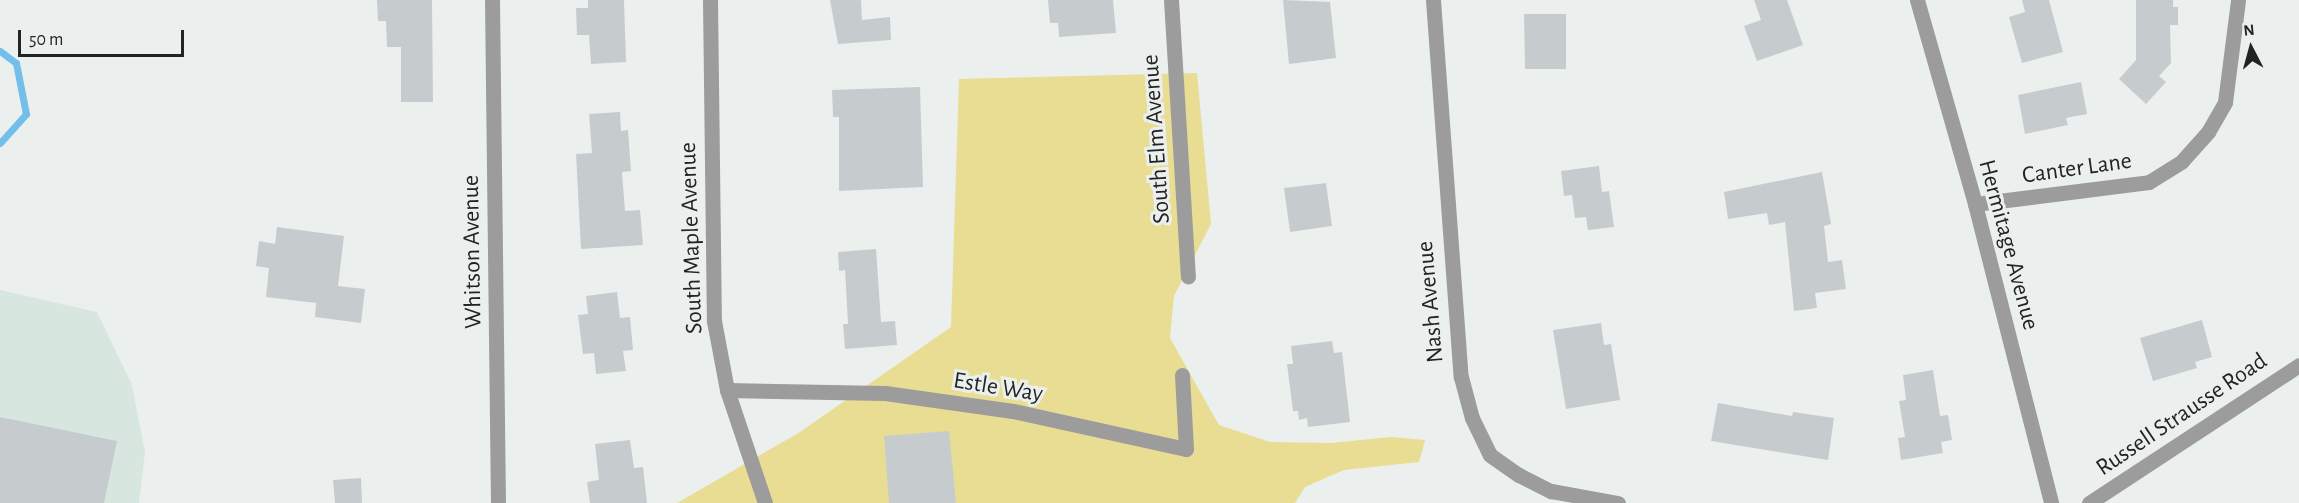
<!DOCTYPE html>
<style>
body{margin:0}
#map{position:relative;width:2299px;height:503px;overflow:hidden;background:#ebf0ee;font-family:"Alegreya Sans",sans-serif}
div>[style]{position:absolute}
.built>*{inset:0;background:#d8e6e0}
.green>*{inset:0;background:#e9dd93}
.stream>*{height:7px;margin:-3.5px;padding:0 3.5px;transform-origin:3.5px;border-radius:3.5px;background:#74beec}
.building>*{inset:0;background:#c6cccd}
.minor>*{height:15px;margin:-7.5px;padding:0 7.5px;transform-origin:7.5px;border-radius:7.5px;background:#9b9c9b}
span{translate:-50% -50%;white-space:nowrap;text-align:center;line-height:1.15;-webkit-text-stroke:6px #ebf0ee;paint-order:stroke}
.street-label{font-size:24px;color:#222423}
.north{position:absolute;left:2221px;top:18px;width:60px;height:60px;-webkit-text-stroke:4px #ebf0ee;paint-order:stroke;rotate:354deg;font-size:16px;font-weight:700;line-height:24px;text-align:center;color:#222423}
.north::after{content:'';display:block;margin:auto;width:21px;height:27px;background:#222423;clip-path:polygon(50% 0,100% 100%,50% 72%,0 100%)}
.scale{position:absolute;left:18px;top:30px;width:166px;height:27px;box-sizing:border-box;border:3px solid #222423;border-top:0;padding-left:8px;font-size:18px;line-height:21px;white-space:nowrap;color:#222423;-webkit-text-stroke:4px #ebf0ee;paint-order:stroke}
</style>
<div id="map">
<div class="built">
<i style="clip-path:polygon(0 290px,97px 312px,132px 385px,145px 453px,139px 503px,0 503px)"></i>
</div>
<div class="green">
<i style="clip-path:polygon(1197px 73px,1211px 224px,1174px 296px,1170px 338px,1219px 425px,1270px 442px,1331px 443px,1391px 437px,1425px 440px,1419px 462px,1344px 470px,1305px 487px,1295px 503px,677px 503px,800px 432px,951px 327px,959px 79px)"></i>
</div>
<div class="stream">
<i style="left:0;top:51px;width:20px;rotate:37deg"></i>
<i style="left:16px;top:63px;width:52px;rotate:78.9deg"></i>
<i style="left:26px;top:114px;width:39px;rotate:132deg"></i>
</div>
<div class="building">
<i style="clip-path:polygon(377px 0,432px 0,433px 102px,401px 102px,401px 47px,387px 47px,386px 21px,378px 21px)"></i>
<i style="clip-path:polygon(588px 0,624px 0,626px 62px,591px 64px,589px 35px,577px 35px,576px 8px,588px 8px)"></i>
<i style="clip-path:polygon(830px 0,861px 0,862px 20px,890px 17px,891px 40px,838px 44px)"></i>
<i style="clip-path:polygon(1048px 0,1113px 0,1116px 33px,1059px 37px,1058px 23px,1050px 23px)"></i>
<i style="clip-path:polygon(1283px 0,1330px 2px,1336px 58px,1289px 64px)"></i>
<i style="clip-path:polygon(1754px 0,1787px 0,1803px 45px,1757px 61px,1744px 26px,1761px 20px)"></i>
<i style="clip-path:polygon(2022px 0,2049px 0,2063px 52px,2022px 63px,2009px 17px,2025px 12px)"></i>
<i style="clip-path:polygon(2136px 0,2173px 0,2173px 7px,2178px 7px,2178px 25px,2170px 25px,2171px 63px,2159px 76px,2166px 82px,2146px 104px,2119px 79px,2136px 60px)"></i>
<i style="clip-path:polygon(1524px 14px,1566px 14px,1566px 69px,1525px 69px)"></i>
<i style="clip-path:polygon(2081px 82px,2087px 114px,2066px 118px,2068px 125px,2025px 134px,2018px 95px)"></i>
<i style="clip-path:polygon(920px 87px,923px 187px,839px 191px,839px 117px,833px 117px,832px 90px)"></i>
<i style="clip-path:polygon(620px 112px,621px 131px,628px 130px,631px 171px,622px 172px,625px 211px,640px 210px,643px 245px,581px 249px,576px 154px,592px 153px,589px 114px)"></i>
<i style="clip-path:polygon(1599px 166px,1602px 192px,1609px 191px,1614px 227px,1588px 230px,1586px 217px,1575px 218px,1572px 195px,1564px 196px,1561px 171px)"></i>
<i style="clip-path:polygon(1822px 172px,1831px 224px,1824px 226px,1828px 262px,1842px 260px,1846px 289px,1815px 293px,1817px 308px,1794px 311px,1785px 222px,1769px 225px,1767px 213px,1728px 219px,1724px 192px)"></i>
<i style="clip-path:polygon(1326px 183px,1332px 226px,1290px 232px,1284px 188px)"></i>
<i style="clip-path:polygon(277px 227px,344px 236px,338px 286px,365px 289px,361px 323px,315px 317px,316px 303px,266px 297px,269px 268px,256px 266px,259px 241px,275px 244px)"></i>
<i style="clip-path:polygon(876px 249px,881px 322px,895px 321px,897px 345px,845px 349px,843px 324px,848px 324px,845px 270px,839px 271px,838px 252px)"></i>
<i style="clip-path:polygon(617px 292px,620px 318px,630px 317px,633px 350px,623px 351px,626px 371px,596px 374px,594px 353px,583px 354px,578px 315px,588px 314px,586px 296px)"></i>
<i style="clip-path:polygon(2202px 320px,2212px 357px,2195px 362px,2197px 368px,2153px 381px,2140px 338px)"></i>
<i style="clip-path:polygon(1601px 323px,1604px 345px,1611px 344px,1620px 400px,1566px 409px,1553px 330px)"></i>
<i style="clip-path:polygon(1332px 341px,1334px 353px,1342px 352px,1350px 422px,1308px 427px,1307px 418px,1299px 420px,1298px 411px,1293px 411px,1287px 364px,1293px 364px,1291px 346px)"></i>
<i style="clip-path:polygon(1933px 370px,1940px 416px,1948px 415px,1952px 440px,1941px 442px,1943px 453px,1901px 460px,1898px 438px,1905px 437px,1899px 401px,1906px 400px,1903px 375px)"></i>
<i style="clip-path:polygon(1718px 403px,1792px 416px,1793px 412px,1834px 418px,1828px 460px,1711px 441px)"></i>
<i style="clip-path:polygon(0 417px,117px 441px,104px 503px,0 503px)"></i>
<i style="clip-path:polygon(949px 431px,956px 503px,889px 503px,884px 436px)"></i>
<i style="clip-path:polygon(630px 440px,634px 468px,643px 467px,647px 503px,590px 503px,587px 482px,599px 480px,595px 444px)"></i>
<i style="clip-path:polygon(361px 478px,362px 503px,335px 503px,333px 480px)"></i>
</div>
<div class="minor">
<i style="left:492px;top:0;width:503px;rotate:89.32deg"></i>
<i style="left:710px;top:0;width:321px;rotate:89.3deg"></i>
<i style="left:714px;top:321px;width:70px;rotate:79.3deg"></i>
<i style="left:727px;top:390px;width:119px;rotate:71.4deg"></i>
<i style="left:1171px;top:0;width:277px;rotate:86.5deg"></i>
<i style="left:1433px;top:0;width:378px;rotate:85.8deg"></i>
<i style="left:1461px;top:377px;width:42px;rotate:75deg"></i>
<i style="left:1472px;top:418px;width:41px;rotate:64.1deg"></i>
<i style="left:1490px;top:455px;width:35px;rotate:35deg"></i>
<i style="left:1519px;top:475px;width:36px;rotate:27deg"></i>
<i style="left:1551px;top:491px;width:68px;rotate:10.2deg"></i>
<i style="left:1917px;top:0;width:212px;rotate:74.1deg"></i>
<i style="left:1975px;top:204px;width:309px;rotate:75.7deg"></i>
<i style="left:1975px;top:204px;width:175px;rotate:-7.2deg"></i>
<i style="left:2149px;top:182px;width:39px;rotate:-32deg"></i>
<i style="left:2182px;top:161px;width:39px;rotate:-48deg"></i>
<i style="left:2208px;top:132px;width:34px;rotate:-60deg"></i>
<i style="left:2225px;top:102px;width:103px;rotate:-82.7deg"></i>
<i style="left:727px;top:390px;width:158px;rotate:1.1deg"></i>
<i style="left:885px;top:393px;width:129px;rotate:8deg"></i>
<i style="left:1013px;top:411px;width:177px;rotate:12.4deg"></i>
<i style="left:1186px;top:449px;width:74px;rotate:-93.1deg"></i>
<i style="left:2089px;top:503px;width:251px;rotate:-33.3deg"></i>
</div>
<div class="street-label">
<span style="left:1157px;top:139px;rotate:-94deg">South Elm Avenue</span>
<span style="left:2077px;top:169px;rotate:-8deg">Canter Lane</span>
<span style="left:692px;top:238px;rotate:-92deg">South Maple Avenue</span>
<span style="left:2008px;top:245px;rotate:75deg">Hermitage Avenue</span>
<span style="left:473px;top:252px;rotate:-91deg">Whitson Avenue</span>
<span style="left:1431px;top:302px;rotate:-95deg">Nash Avenue</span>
<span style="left:998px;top:388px;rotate:9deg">Estle Way</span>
<span style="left:2182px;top:415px;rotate:-34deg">Russell Strausse Road</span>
</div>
<div class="north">N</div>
<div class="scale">50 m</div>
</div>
